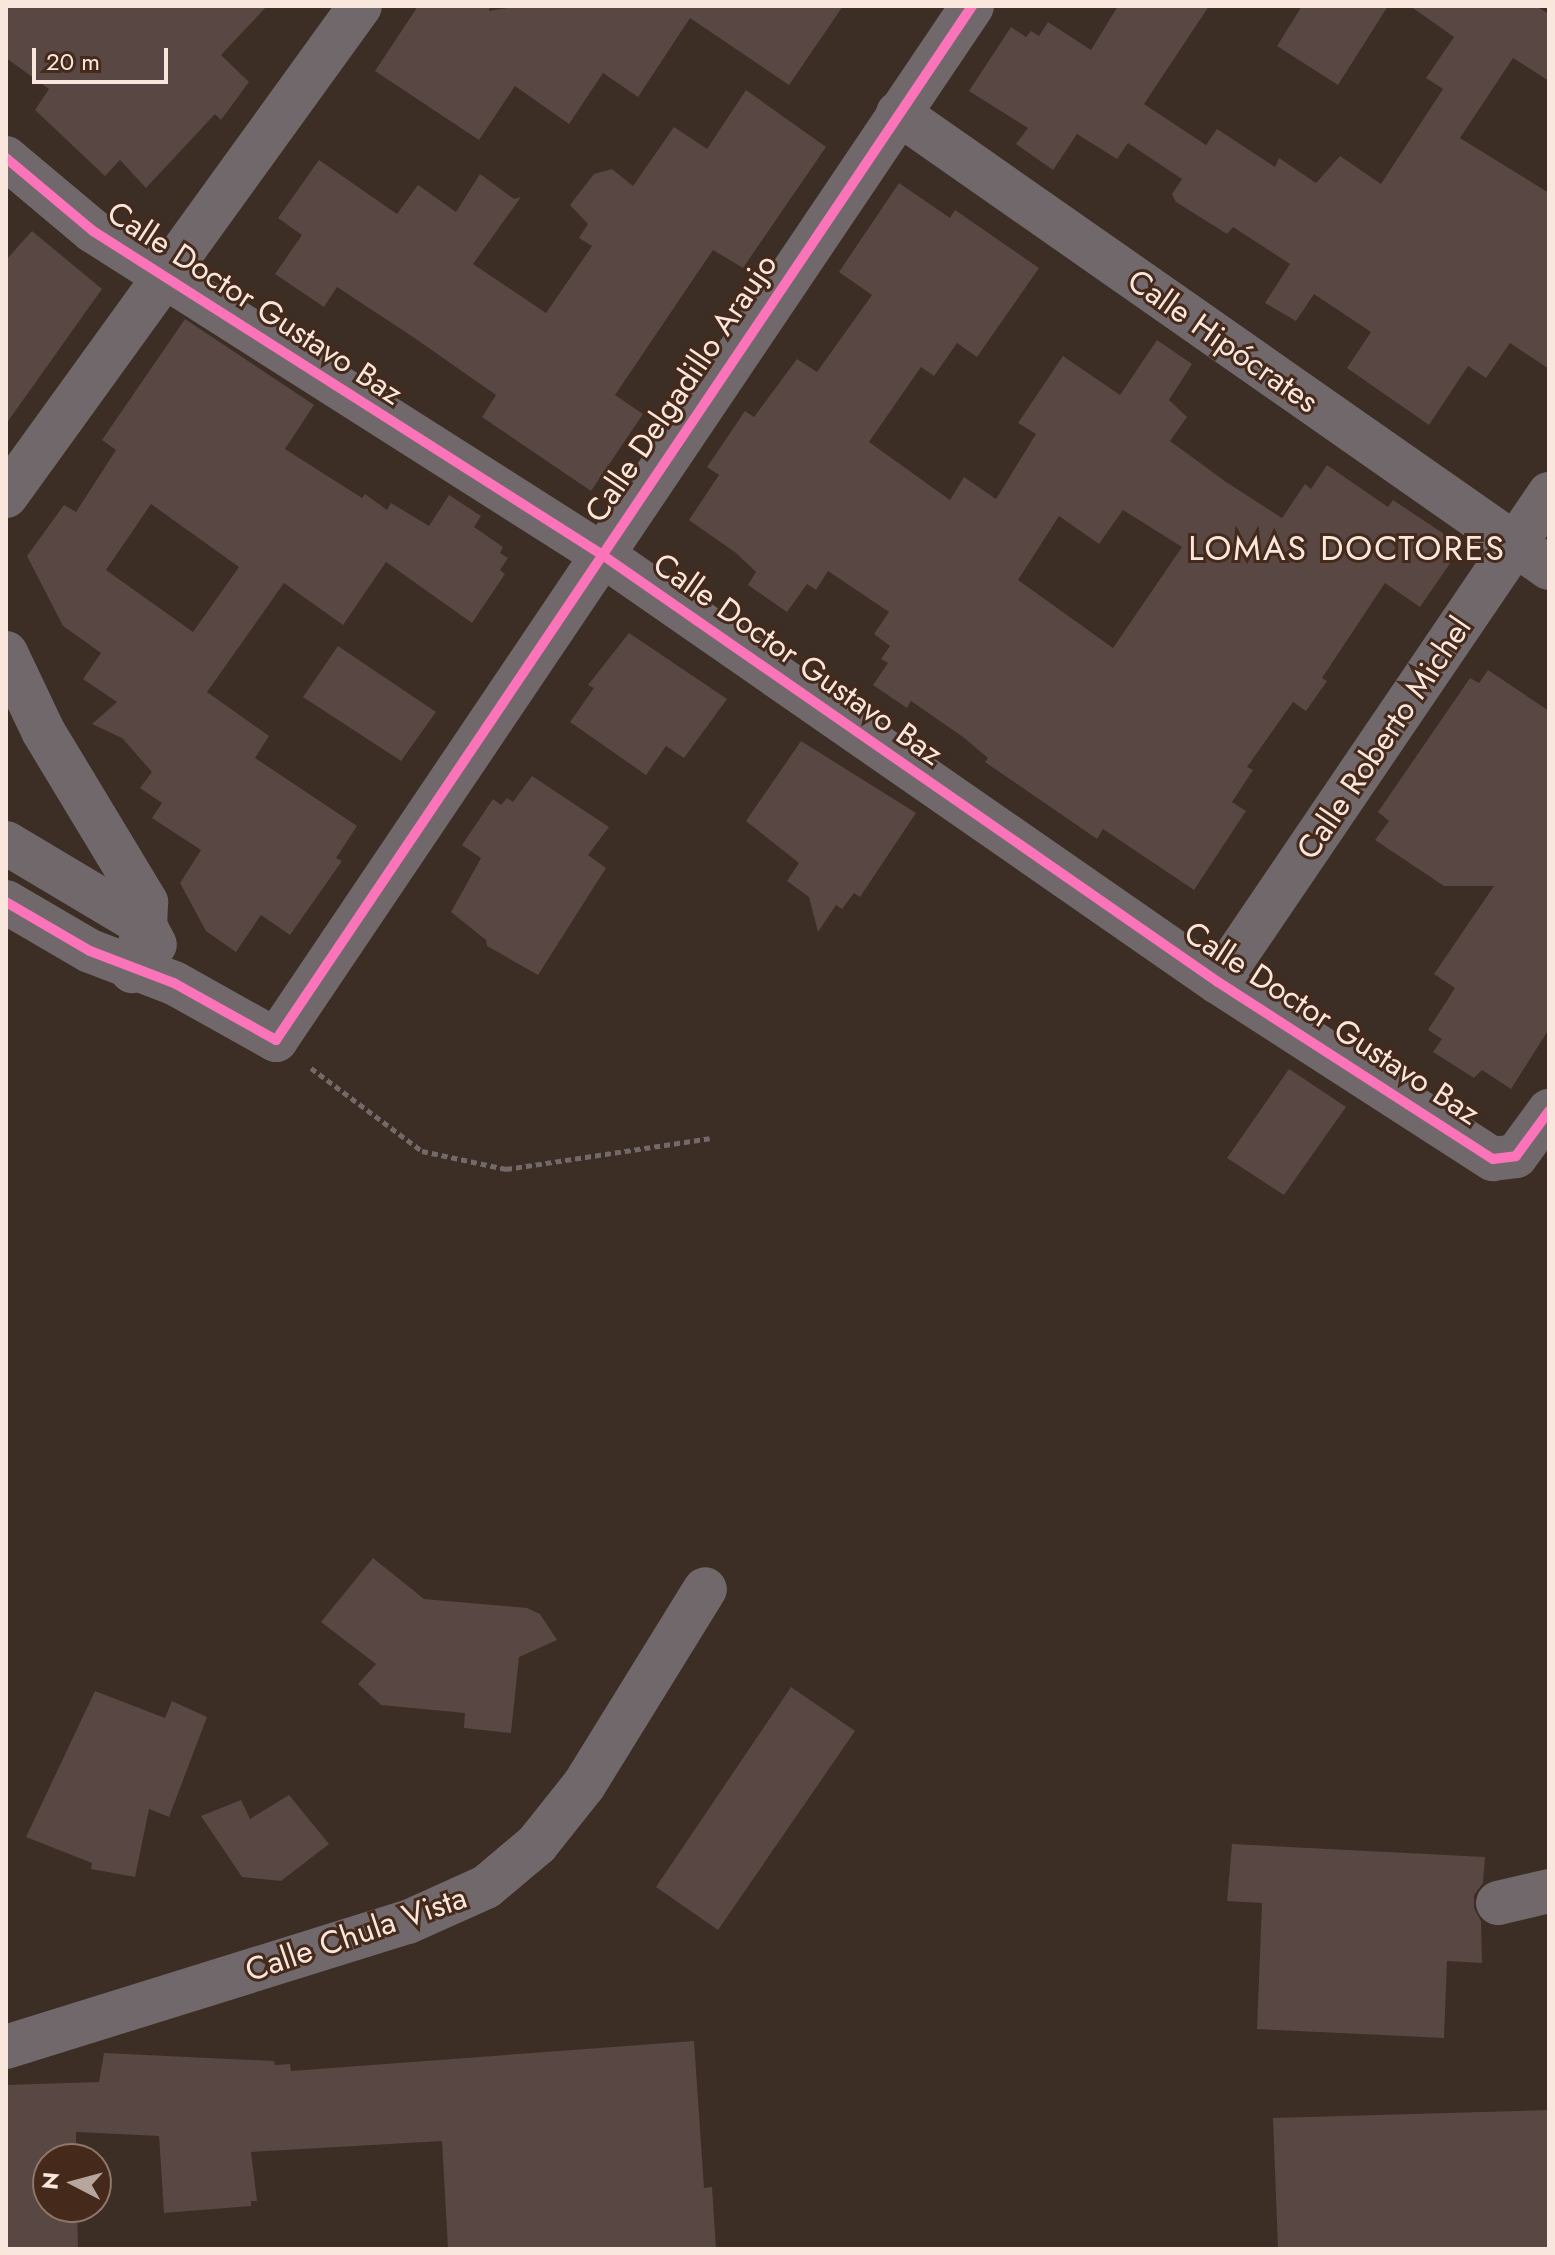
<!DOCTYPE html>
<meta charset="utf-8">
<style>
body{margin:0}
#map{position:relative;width:1555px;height:2255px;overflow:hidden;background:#3c2d25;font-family:Jost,sans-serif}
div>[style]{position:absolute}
.building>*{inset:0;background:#584742}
.path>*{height:5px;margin-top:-2.5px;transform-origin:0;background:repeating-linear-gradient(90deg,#736968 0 6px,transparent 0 10px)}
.minor>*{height:44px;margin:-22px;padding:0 22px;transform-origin:22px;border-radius:22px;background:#70686a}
.cycleway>*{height:10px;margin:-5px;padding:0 5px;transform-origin:5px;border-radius:5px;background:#fb73b8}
span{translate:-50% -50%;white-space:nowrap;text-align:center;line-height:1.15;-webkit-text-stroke:6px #452a1c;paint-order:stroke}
.street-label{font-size:32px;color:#f9e7de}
.neighbourhood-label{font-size:34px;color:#f9e7de;letter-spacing:2px}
.frame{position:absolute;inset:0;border:8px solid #f9e7de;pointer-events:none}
.north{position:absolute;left:32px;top:2143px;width:80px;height:80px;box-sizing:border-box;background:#452a1c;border:2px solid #8d766a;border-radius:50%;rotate:276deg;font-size:22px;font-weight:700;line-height:32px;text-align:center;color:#f9e7de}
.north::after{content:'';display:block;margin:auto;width:28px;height:36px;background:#b7a69d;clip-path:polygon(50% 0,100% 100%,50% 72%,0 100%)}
.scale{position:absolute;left:32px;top:48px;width:136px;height:36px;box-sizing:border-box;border:4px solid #f9e7de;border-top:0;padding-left:10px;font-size:24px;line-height:28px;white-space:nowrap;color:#f9e7de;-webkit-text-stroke:6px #452a1c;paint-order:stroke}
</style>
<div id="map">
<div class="building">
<i style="clip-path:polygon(6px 6px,267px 6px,221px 55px,249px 82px,221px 120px,215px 114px,146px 188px,120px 160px,105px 176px,35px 110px,49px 89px,6px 58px)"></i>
<i style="clip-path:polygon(418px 6px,490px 6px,489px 11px,520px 6px,843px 6px,789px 85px,690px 18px,638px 97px,603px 73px,569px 124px,515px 86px,479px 140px,375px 71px)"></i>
<i style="clip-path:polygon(1118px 6px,1209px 6px,1144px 104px,1206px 145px,1217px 129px,1275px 167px,1279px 158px,1316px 183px,1340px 156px,1381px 184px,1443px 89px,1426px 78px,1454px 37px,1410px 6px,1536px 6px,1549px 14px,1549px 81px,1513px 58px,1460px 138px,1549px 193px,1549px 369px,1510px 343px,1486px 378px,1468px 366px,1429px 425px,1347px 368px,1371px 332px,1314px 294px,1296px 321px,1265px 303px,1290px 264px,1233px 227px,1227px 234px,1176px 202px,1172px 194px,1182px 179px,1128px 143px,1117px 159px,1077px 134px,1053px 170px,1016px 144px,1028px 128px,969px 91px,1011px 27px,1026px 37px,1031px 31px,1039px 36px,1048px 22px,1091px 50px)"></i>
<i style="clip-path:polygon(1302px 6px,1388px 6px,1338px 85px,1277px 46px)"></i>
<i style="clip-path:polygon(746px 90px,826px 147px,743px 268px,713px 250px,615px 395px,643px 414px,591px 491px,482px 417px,496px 395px,413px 337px,337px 287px,324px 307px,275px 274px,302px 235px,278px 218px,319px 160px,397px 214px,418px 185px,456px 212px,480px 174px,514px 199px,521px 197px,473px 264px,546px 313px,592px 246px,579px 238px,588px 224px,570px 205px,594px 174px,612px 169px,633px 186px,674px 127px,707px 149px)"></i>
<i style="clip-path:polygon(evenodd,899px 183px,950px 218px,955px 210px,1039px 268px,977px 357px,957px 343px,934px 376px,921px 367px,869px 442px,950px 500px,964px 477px,996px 499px,1036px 434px,1018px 423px,1063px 356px,1120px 395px,1157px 340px,1192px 364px,1169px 400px,1187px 417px,1170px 441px,1226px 482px,1282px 518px,1305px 484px,1311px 489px,1327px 465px,1388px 507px,1393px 500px,1462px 546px,1420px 607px,1385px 583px,1322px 678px,1327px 681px,1306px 711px,1293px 702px,1247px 767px,1253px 770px,1232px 802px,1246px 811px,1194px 890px,1103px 829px,1097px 839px,985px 762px,988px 758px,963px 737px,911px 701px,907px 708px,873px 685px,888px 663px,881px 659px,890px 646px,874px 634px,889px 612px,828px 571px,816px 590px,807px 584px,787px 612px,748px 585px,756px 572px,736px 553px,689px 520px,719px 475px,707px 467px,745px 411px,754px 417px,797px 359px,817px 372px,872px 295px,839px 272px,899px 183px,1123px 510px,1182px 547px,1113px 648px,1018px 580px,1059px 516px,1099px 544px,1123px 510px)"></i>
<i style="clip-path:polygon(32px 231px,102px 289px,6px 424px,6px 260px)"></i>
<i style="clip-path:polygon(evenodd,185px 319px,314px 405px,285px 449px,362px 498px,365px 494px,387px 510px,391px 503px,429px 526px,449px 495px,481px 516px,474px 527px,503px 547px,500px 553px,508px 558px,500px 570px,505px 574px,472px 623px,386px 562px,343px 625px,284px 583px,207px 692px,269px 736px,255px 758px,357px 826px,336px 858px,342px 861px,290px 935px,261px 915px,236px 952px,206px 931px,180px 883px,201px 850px,152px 818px,162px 803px,140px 788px,152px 772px,122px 738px,92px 724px,117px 702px,83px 679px,101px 653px,63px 626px,27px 556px,64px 505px,76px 512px,116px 450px,102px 440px,185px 319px,151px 504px,239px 567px,193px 632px,106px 570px,151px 504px)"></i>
<i style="clip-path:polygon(629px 633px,727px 699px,684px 758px,666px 746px,646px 775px,570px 722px,594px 688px,588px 685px)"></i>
<i style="clip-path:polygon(338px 646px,436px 712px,401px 761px,303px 697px)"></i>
<i style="clip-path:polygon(1488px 670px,1549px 711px,1549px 1029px,1511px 1089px,1482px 1070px,1474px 1078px,1433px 1052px,1442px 1039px,1428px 1030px,1455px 988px,1434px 974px,1494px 886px,1444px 886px,1375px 840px,1389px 821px,1378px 812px,1470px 678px,1479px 683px)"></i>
<i style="clip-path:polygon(801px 741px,916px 813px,860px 897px,854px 893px,842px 909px,836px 905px,818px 932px,809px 897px,787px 881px,799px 863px,746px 821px)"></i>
<i style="clip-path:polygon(532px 776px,609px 827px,588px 855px,606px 868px,538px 975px,487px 946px,486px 940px,451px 912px,481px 858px,462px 845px,493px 799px,501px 805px,507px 798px,513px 802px)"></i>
<i style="clip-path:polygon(1289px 1069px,1346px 1107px,1284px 1195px,1227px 1158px)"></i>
<i style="clip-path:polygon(373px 1558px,424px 1599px,527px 1608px,540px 1614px,557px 1640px,519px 1657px,511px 1733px,464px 1728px,465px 1713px,381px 1705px,358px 1684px,376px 1664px,321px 1622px)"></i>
<i style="clip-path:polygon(791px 1687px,855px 1731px,718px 1930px,656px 1887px)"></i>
<i style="clip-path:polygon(95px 1691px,165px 1718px,172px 1701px,207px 1717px,169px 1817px,149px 1809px,135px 1877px,91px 1869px,92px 1863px,26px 1837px)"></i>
<i style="clip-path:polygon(289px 1795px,329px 1844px,281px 1881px,242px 1877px,201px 1816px,241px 1800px,250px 1819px)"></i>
<i style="clip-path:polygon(1232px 1844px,1485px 1857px,1483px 1883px,1474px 1895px,1474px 1908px,1481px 1921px,1482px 1963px,1447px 1961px,1444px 2038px,1257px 2029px,1262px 1903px,1227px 1901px)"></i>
<i style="clip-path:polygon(694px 2041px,704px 2188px,712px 2187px,716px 2249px,448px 2249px,442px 2141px,251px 2152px,257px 2201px,251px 2201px,251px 2206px,164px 2213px,159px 2136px,76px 2132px,76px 2159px,48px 2159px,48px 2207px,77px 2207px,78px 2249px,6px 2249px,6px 2085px,99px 2082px,104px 2053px,274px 2061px,275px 2065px,290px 2064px,291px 2071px)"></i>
<i style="clip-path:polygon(1549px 2110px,1549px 2249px,1278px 2249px,1273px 2118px)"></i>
</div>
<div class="path">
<i style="left:311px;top:1068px;width:139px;rotate:36.8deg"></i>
<i style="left:422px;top:1151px;width:86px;rotate:12.1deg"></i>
<i style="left:506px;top:1169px;width:206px;rotate:-8.6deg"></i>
</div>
<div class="minor">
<i style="left:898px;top:113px;width:794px;rotate:34.95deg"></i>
<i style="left:6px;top:158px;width:114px;rotate:40deg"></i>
<i style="left:93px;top:231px;width:602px;rotate:32.45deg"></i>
<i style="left:601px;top:554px;width:751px;rotate:34.75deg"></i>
<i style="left:1218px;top:982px;width:327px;rotate:32.8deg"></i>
<i style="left:1493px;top:1159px;width:23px;rotate:-7deg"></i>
<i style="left:1516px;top:1156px;width:56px;rotate:-53.7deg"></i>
<i style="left:6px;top:496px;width:604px;rotate:-54.15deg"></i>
<i style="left:6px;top:653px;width:86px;rotate:64.6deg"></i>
<i style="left:43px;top:731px;width:200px;rotate:58.9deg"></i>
<i style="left:146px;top:902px;width:24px;rotate:92deg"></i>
<i style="left:145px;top:926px;width:47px;rotate:106.1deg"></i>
<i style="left:6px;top:843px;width:162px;rotate:30.8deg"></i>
<i style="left:145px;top:926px;width:21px;rotate:62deg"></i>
<i style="left:6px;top:902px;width:97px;rotate:30.3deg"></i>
<i style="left:90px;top:951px;width:90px;rotate:20.9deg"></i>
<i style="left:174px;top:983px;width:117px;rotate:29.2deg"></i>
<i style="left:276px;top:1040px;width:1246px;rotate:-56.05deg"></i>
<i style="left:1218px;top:982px;width:590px;rotate:-55.85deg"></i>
<i style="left:1498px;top:1903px;width:52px;rotate:-13.2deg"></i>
<i style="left:6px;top:2047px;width:421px;rotate:-17.3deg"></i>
<i style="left:408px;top:1922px;width:85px;rotate:-24.2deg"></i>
<i style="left:486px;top:1887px;width:67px;rotate:-40.1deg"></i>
<i style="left:537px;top:1844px;width:75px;rotate:-51.5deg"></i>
<i style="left:584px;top:1785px;width:230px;rotate:-58.3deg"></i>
</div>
<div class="cycleway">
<i style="left:6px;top:158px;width:114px;rotate:40deg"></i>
<i style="left:93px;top:231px;width:602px;rotate:32.45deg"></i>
<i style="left:601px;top:554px;width:751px;rotate:34.75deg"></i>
<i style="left:1218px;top:982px;width:327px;rotate:32.8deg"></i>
<i style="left:1493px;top:1159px;width:23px;rotate:-7deg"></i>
<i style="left:1516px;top:1156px;width:56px;rotate:-53.7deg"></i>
<i style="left:6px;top:902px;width:97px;rotate:30.3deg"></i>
<i style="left:90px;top:951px;width:90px;rotate:20.9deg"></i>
<i style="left:174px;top:983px;width:117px;rotate:29.2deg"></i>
<i style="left:276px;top:1040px;width:1246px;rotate:-56.05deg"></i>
</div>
<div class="street-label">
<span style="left:255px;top:303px;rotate:33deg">Calle Doctor Gustavo Baz</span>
<span style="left:1223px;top:341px;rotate:35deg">Calle Hipócrates</span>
<span style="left:681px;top:388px;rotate:-56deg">Calle Delgadillo Araujo</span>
<span style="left:798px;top:659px;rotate:35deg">Calle Doctor Gustavo Baz</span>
<span style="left:1384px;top:738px;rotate:-56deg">Calle Roberto Michel</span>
<span style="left:1332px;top:1023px;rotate:33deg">Calle Doctor Gustavo Baz</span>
<span style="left:356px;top:1934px;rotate:-19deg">Calle Chula Vista</span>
</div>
<div class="neighbourhood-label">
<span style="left:1347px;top:549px">LOMAS DOCTORES</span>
</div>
<div class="frame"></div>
<div class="north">N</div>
<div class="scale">20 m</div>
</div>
